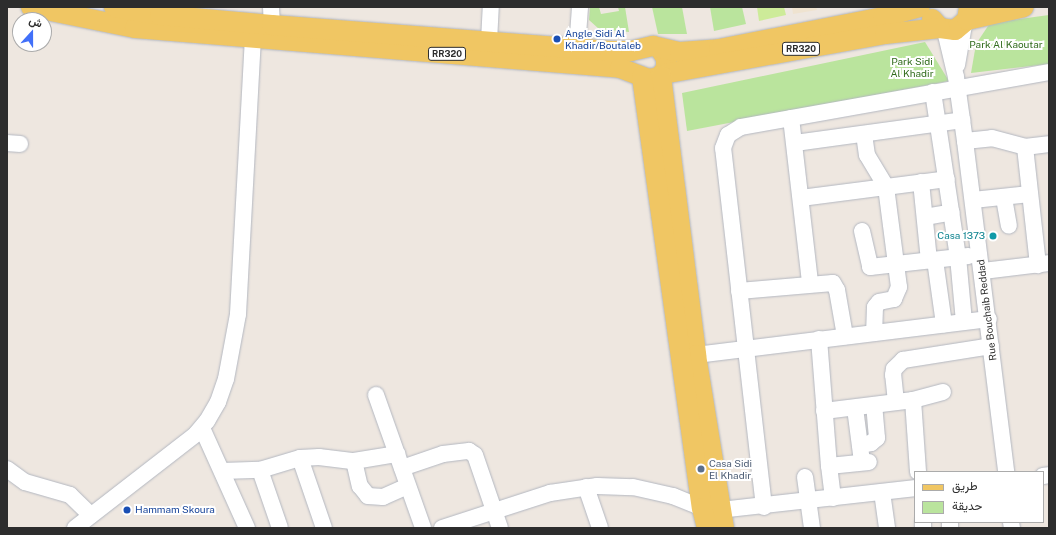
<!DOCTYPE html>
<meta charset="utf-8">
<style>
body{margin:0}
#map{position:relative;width:1056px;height:535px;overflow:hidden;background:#eee7e0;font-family:"Public Sans",Vazirmatn,sans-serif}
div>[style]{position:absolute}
.education>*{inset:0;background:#efe3d0}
.green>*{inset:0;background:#bae49d}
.pitch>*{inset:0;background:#cdeb99}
.roads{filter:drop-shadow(0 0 1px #b3b7c0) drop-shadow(0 0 1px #b3b7c0)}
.minor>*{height:16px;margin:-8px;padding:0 8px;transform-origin:8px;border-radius:8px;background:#fff}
.major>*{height:20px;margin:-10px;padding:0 10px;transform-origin:10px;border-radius:10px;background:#f0c663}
.dots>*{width:11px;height:11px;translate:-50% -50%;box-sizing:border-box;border:2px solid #fff;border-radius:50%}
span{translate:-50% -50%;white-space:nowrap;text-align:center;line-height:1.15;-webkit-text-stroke:4px #fff;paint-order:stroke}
.shield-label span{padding:1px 3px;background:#fff;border:1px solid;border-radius:3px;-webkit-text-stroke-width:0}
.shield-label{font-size:9px;color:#2d2d2d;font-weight:700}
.transit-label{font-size:10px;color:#164399}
.left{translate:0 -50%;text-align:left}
.park-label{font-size:10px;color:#316b1c}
.culture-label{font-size:10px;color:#0d838f}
.right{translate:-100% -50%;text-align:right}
.street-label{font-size:10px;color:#2d2d2d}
.service-label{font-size:10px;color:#4e5e75}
.frame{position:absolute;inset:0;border:8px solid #2d2d2d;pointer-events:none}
.legend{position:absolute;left:914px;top:471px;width:130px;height:52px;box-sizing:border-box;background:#fff;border:1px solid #ababab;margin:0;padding:5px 7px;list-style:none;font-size:12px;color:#2d2d2d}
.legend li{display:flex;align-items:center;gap:8px;height:20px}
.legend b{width:20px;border:1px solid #ababab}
.north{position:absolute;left:12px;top:12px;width:40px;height:40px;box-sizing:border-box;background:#fff;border:1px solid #ababab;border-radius:50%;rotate:21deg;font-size:11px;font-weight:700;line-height:16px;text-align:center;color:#2d2d2d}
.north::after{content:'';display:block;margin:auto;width:14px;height:18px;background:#4270f9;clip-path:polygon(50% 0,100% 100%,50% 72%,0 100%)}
</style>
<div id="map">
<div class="education">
<i style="clip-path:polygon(792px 7px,816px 7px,817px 10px,793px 14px)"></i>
</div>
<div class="green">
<i style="clip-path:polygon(590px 7px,599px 7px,601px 14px,619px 11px,618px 7px,625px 7px,629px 32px,599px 29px,589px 20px)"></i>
<i style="clip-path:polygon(652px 7px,682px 7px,687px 34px,658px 34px)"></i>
<i style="clip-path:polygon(710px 7px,742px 7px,746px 24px,714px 31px)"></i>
<i style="clip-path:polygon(1049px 15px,1049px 64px,971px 73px,976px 44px,990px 23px)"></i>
<i style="clip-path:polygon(925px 42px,949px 81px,687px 131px,682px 93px)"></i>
</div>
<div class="pitch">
<i style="clip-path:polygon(757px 7px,784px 7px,786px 15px,759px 21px)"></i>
</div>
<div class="roads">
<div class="minor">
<i style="left:271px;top:7px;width:18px;rotate:87deg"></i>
<i style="left:945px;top:31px;width:47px;rotate:76.6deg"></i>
<i style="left:956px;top:77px;width:65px;rotate:82deg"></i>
<i style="left:965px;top:141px;width:334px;rotate:82.9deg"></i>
<i style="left:489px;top:41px;width:34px;rotate:-87deg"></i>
<i style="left:577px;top:49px;width:42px;rotate:-85.9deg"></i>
<i style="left:957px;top:65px;width:41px;rotate:-80.1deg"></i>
<i style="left:933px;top:92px;width:167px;rotate:81.4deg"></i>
<i style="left:958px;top:257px;width:65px;rotate:84.7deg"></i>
<i style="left:791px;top:118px;width:166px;rotate:83.4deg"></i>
<i style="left:864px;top:134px;width:21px;rotate:82deg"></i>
<i style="left:867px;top:155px;width:37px;rotate:59deg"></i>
<i style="left:886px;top:187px;width:101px;rotate:82.6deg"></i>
<i style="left:899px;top:287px;width:13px;rotate:113deg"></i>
<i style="left:894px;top:299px;width:15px;rotate:169deg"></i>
<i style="left:879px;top:302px;width:6px;rotate:129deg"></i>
<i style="left:875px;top:307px;width:26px;rotate:92deg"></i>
<i style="left:965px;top:141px;width:27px;rotate:-6deg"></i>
<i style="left:992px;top:138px;width:34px;rotate:15deg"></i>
<i style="left:1025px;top:147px;width:24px;rotate:-7deg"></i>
<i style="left:7px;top:143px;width:13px;rotate:4deg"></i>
<i style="left:795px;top:143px;width:169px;rotate:-7.8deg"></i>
<i style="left:1025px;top:147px;width:119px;rotate:83.7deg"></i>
<i style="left:921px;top:182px;width:79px;rotate:84.2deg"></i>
<i style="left:801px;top:198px;width:147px;rotate:-7.4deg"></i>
<i style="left:1004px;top:198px;width:28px;rotate:80deg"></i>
<i style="left:973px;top:200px;width:57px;rotate:-6deg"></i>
<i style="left:925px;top:217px;width:27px;rotate:-10deg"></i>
<i style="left:862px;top:231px;width:37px;rotate:77deg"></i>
<i style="left:870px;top:267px;width:99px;rotate:-6.4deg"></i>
<i style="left:935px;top:260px;width:65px;rotate:82deg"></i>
<i style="left:983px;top:271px;width:66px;rotate:-6.9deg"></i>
<i style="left:739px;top:291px;width:94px;rotate:-4.9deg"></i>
<i style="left:833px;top:283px;width:8px;rotate:60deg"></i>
<i style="left:837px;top:290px;width:47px;rotate:80.1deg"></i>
<i style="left:819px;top:339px;width:127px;rotate:85.5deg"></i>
<i style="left:696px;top:355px;width:295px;rotate:-7deg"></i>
<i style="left:376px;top:395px;width:141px;rotate:70.5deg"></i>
<i style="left:913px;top:400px;width:72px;rotate:86deg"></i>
<i style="left:896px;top:402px;width:27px;rotate:-96deg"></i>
<i style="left:893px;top:375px;width:6px;rotate:-81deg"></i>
<i style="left:894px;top:369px;width:13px;rotate:-45deg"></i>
<i style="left:903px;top:360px;width:89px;rotate:-9deg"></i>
<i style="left:855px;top:408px;width:54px;rotate:82.6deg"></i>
<i style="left:824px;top:411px;width:90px;rotate:-7deg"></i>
<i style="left:913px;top:400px;width:31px;rotate:-15deg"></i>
<i style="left:202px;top:428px;width:110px;rotate:65.8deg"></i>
<i style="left:860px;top:445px;width:11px;rotate:-10deg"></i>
<i style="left:871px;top:443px;width:8px;rotate:-40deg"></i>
<i style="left:877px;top:438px;width:32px;rotate:-95deg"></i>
<i style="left:300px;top:458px;width:74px;rotate:71.1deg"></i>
<i style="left:354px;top:461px;width:26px;rotate:77deg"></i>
<i style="left:360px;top:486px;width:13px;rotate:51deg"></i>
<i style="left:368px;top:496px;width:15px;rotate:4deg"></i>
<i style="left:383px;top:497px;width:27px;rotate:-24deg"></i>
<i style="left:402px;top:468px;width:43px;rotate:-18.9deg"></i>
<i style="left:443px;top:454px;width:26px;rotate:-7deg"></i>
<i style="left:469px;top:451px;width:7px;rotate:34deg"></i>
<i style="left:475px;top:455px;width:77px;rotate:71.1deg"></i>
<i style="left:7px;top:469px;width:22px;rotate:36deg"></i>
<i style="left:25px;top:482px;width:47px;rotate:16.1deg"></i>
<i style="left:70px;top:495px;width:29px;rotate:44deg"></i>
<i style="left:260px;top:470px;width:61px;rotate:71deg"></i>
<i style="left:222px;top:471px;width:38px;rotate:-2deg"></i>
<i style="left:260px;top:470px;width:42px;rotate:-16.7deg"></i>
<i style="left:300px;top:458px;width:19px;rotate:-3deg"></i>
<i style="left:319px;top:457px;width:35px;rotate:7deg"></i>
<i style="left:354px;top:461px;width:44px;rotate:-9.2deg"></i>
<i style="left:1043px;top:476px;width:6px;rotate:-9deg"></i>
<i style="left:805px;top:477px;width:51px;rotate:82.2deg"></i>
<i style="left:586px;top:487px;width:43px;rotate:71.1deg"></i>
<i style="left:882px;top:492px;width:36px;rotate:82deg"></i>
<i style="left:833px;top:498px;width:32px;rotate:-97deg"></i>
<i style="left:829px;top:466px;width:40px;rotate:-5.7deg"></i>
<i style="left:764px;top:507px;width:361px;rotate:-96.5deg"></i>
<i style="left:723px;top:148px;width:14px;rotate:-69deg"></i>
<i style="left:728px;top:135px;width:15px;rotate:-32deg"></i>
<i style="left:741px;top:127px;width:313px;rotate:-10.1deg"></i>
<i style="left:923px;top:522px;width:6px;rotate:90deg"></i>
<i style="left:950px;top:522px;width:6px;rotate:90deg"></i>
<i style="left:1011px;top:522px;width:6px;rotate:81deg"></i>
<i style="left:75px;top:528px;width:153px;rotate:-37.8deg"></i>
<i style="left:196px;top:434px;width:17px;rotate:-50deg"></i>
<i style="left:207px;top:421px;width:22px;rotate:-60deg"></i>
<i style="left:218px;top:402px;width:24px;rotate:-71deg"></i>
<i style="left:226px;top:379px;width:66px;rotate:-79.5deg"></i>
<i style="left:238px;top:314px;width:275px;rotate:-86.9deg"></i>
<i style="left:442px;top:528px;width:114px;rotate:-18deg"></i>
<i style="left:550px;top:493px;width:48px;rotate:-8.5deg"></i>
<i style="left:597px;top:486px;width:36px;rotate:2deg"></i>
<i style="left:633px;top:487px;width:41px;rotate:12.7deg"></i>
<i style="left:673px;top:496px;width:31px;rotate:22deg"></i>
<i style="left:702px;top:508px;width:18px;rotate:6deg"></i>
<i style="left:720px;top:510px;width:196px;rotate:-6.4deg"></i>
</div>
<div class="major">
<i style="left:31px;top:7px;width:106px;rotate:11.4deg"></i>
<i style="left:135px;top:28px;width:487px;rotate:4.7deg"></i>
<i style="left:620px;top:68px;width:31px;rotate:21deg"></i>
<i style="left:649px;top:79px;width:10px;rotate:-11deg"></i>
<i style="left:659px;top:77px;width:11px;rotate:-49deg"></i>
<i style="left:666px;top:69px;width:11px;rotate:-90deg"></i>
<i style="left:666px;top:58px;width:11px;rotate:-124deg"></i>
<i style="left:114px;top:7px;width:47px;rotate:9.9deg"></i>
<i style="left:160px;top:15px;width:112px;rotate:5.1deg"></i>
<i style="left:272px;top:25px;width:339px;rotate:4.4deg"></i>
<i style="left:610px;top:51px;width:21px"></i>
<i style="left:631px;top:51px;width:23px;rotate:-13deg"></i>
<i style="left:653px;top:46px;width:28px;rotate:13deg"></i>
<i style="left:680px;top:52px;width:39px;rotate:-4deg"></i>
<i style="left:719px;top:49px;width:167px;rotate:-11deg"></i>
<i style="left:883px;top:17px;width:38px;rotate:-15deg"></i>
<i style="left:932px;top:19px;width:12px;rotate:48deg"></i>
<i style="left:940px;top:28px;width:15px;rotate:8deg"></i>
<i style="left:955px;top:30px;width:16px;rotate:-40deg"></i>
<i style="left:967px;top:20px;width:13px;rotate:-81deg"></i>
<i style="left:967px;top:20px;width:58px;rotate:-12.8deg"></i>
<i style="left:663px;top:74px;width:226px;rotate:-10.2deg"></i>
<i style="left:885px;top:34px;width:55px;rotate:-6.2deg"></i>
<i style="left:661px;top:76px;width:281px;rotate:82.8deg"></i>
<i style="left:696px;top:355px;width:175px;rotate:80.8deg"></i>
<i style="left:642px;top:77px;width:435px;rotate:82.1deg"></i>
<i style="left:702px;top:508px;width:21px;rotate:76deg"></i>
</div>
</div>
<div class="dots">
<i style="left:557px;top:39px;background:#1a4fb4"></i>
<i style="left:993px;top:236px;background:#0f9aa8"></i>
<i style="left:701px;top:469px;background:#5c6f8a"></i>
<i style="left:127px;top:510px;background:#1a4fb4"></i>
</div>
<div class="shield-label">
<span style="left:801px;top:49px">RR320</span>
<span style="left:447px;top:54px">RR320</span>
</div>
<div class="transit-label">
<span class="left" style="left:565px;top:39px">Angle Sidi Al<br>Khadir/Boutaleb</span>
<span class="left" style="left:135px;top:510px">Hammam Skoura</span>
</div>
<div class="park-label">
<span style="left:1006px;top:45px">Park Al Kaoutar</span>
<span style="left:912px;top:67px">Park Sidi<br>Al Khadir</span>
</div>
<div class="culture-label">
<span class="right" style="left:985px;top:236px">Casa 1373</span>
</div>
<div class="street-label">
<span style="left:987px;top:310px;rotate:-97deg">Rue Bouchaib Reddad</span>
</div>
<div class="service-label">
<span class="left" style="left:709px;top:469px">Casa Sidi<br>El Khadir</span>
</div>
<div class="frame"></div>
<ul class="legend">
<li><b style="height:5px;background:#f0c663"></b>طريق</li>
<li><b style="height:11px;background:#bae49d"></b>حديقة</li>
</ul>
<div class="north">ش</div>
</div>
